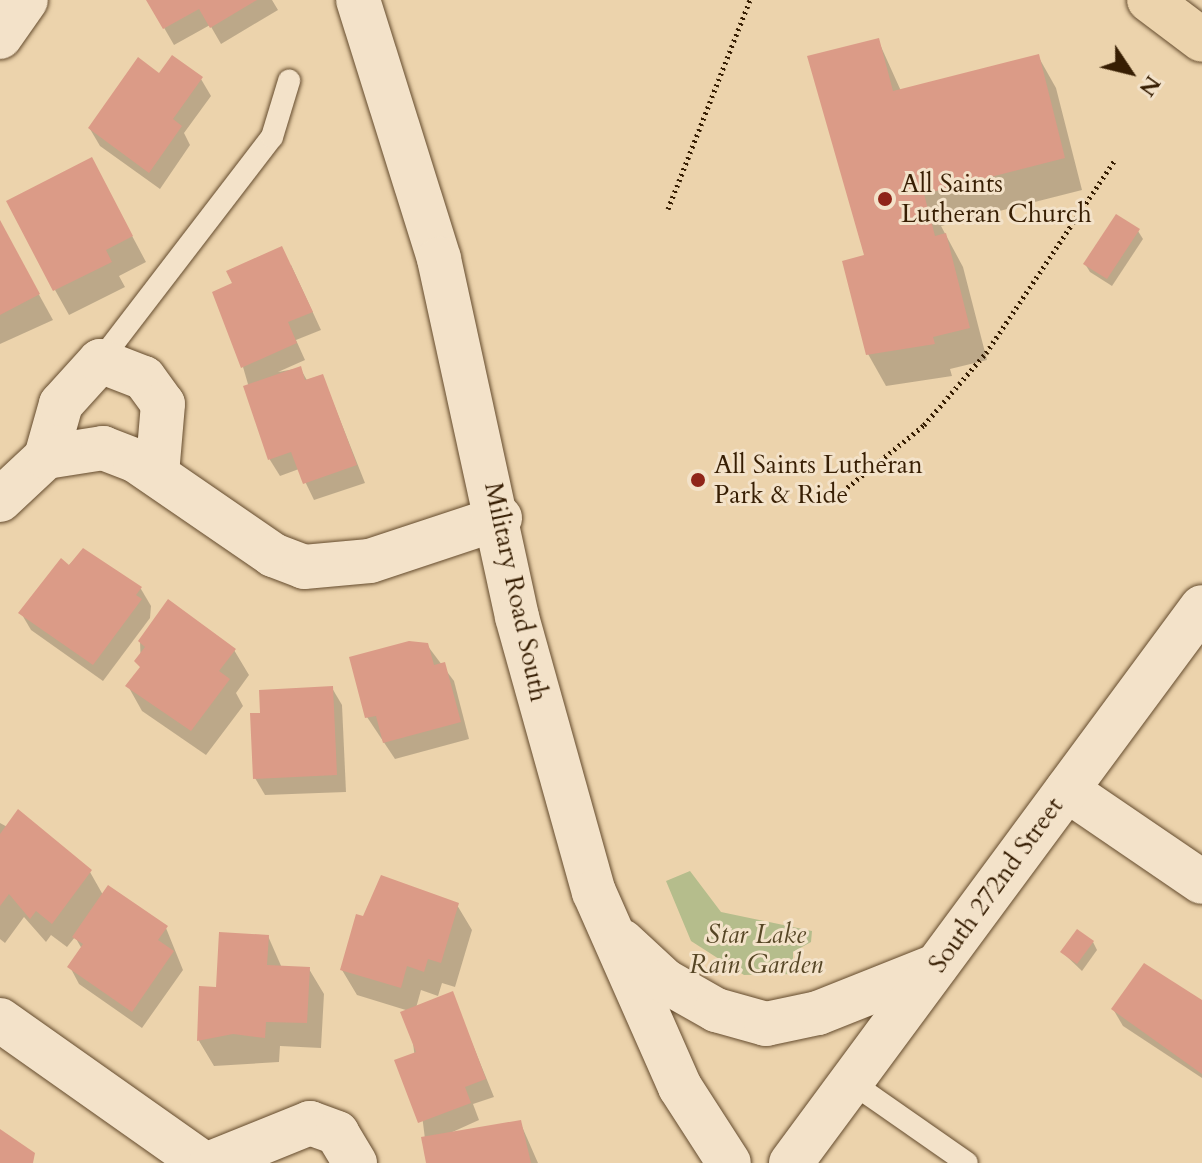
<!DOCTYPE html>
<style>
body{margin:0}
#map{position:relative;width:1202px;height:1163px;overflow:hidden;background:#ecd3ac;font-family:Cardo,serif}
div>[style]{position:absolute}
.green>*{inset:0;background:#b5bd8c}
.shadow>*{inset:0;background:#0003}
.building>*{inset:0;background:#db9b87}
.path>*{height:5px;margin-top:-2.5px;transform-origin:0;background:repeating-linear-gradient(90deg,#371e03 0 2px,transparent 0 6px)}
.roads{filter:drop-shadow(0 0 2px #644b2d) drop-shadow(0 0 2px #644b2d)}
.lane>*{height:22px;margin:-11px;padding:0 11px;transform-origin:11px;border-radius:11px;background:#f3e2c9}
.street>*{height:44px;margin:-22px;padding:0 22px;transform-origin:22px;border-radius:22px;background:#f3e2c9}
.secondary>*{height:44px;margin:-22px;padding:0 22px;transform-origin:22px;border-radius:22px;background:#f3e2c9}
.highway>*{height:44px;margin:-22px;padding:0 22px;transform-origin:22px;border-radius:22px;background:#ecd3ac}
.dots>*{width:22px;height:22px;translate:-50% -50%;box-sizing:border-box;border:4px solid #f3e2c9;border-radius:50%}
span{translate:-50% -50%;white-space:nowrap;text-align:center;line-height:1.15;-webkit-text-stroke:6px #f3e2c9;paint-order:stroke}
.poi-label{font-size:26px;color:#371e03}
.left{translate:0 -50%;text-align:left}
.street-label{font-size:26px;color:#371e03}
.park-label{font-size:26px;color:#564625;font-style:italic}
.north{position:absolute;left:1090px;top:32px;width:80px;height:80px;-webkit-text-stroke:6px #f3e2c9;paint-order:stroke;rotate:125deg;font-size:22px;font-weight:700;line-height:32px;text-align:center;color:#371e03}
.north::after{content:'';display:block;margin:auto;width:28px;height:36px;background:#371e03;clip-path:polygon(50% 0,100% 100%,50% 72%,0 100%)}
</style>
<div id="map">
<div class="green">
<i style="clip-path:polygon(690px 871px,721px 912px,812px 931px,811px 942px,793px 952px,793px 974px,744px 975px,691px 941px,666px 881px)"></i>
</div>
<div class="shadow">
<i style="clip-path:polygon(148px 0,272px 0,278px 10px,221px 44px,210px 25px,174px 45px)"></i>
<i style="clip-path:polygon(878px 40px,901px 91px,1038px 56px,1056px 88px,1082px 190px,941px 226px,963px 267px,987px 360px,950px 369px,952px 376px,886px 386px,868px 354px)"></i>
<i style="clip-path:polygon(160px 76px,201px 79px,211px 96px,184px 133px,190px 145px,160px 189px,100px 146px,90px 129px)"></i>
<i style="clip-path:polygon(105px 185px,146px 262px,119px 276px,125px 287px,69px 315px,55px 290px)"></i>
<i style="clip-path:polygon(0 224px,53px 320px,0 344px)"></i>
<i style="clip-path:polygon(1138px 231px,1143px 239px,1112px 286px,1090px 272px,1085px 264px)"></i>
<i style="clip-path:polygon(291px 265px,321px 330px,296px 340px,305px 360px,278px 372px,300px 368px,308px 382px,323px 377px,365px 483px,314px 500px,299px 469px,280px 476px,270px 460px,243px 367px)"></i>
<i style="clip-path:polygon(83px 551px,141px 589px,151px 606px,150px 618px,103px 681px,31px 630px,21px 613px)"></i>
<i style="clip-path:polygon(140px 641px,234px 650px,249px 675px,236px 693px,243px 706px,206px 755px,142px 711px,128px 686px,141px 670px)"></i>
<i style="clip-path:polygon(427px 645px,454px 681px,469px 739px,395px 759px,367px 717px)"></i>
<i style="clip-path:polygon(332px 688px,342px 705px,346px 792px,265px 795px,255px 778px,262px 715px)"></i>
<i style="clip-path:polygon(0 823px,90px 872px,103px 895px,166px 928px,183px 970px,142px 1028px,79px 984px,70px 967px,82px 949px,75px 937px,67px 947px,51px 935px,46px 942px,24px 917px,5px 943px,0 939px)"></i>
<i style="clip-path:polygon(457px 905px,472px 930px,455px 987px,442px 983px,438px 996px,421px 990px,416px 1008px,452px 994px,494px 1097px,473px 1104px,479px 1120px,448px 1134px,520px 1122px,538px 1163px,428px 1163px,409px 1011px,357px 995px,342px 970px,365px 918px)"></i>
<i style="clip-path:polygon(268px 936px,282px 968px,309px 969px,324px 994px,321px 1048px,280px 1046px,279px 1062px,214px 1066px,199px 1041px,201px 988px,218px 989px)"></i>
<i style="clip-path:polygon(1093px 942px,1097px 950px,1082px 971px,1062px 952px)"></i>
<i style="clip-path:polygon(1202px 1003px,1202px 1078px,1123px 1026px,1113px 1009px)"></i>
</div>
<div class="building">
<i style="clip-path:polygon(146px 0,257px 0,210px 28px,199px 9px,163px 29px)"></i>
<i style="clip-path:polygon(879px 38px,893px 91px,1039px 54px,1065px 158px,924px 194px,935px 236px,946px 233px,970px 328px,933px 337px,935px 344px,866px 355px,842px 261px,864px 255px,807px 56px)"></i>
<i style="clip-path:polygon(172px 55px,203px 77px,173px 119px,182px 126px,149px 173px,88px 128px,138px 57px,159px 73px)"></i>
<i style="clip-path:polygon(92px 157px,133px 236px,106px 250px,112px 262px,53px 291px,6px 201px)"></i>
<i style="clip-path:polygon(1116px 214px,1140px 229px,1107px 279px,1083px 264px)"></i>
<i style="clip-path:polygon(0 220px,40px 294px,0 315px)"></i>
<i style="clip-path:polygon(282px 246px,313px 312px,288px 322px,297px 343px,241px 368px,212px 292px,232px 283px,226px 271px)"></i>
<i style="clip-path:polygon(301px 366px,305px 380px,323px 374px,357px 465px,303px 484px,291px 452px,268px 460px,243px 386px)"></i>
<i style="clip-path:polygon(83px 548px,142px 587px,136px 595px,142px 599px,93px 665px,18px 613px,61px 558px,69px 565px)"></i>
<i style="clip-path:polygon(168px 599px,236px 649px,219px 671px,230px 679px,191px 731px,125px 686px,140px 667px,134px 661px,145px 647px,138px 641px)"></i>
<i style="clip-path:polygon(409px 641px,428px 643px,434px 665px,445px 662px,461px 722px,383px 743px,376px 716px,365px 718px,349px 657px)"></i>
<i style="clip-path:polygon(333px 686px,337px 775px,253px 779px,250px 713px,260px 713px,259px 690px)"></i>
<i style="clip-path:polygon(18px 809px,92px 870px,52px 924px,36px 911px,30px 919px,9px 894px,0 906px,0 834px)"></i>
<i style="clip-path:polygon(381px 875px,459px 903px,441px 963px,428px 959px,424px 972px,407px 966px,401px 988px,340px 970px,356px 914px,363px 916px)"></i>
<i style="clip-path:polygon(108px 885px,168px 926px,158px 940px,174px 951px,132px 1012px,67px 967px,83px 944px,72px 937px)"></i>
<i style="clip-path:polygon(1077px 929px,1094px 941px,1077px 964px,1060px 952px)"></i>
<i style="clip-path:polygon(219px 932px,269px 935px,267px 965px,310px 967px,307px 1023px,266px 1022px,265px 1038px,233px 1034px,197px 1041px,199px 986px,216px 987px)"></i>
<i style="clip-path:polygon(1144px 963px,1202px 1000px,1202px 1074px,1111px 1009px)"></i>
<i style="clip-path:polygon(453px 991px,486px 1079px,465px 1087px,471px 1103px,418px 1123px,394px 1060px,416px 1052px,400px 1012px)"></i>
<i style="clip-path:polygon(521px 1120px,531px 1163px,426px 1163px,421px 1137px)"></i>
<i style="clip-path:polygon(0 1129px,35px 1153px,33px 1163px,0 1163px)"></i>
</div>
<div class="path">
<i style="left:668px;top:209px;width:225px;rotate:-68.6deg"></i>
<i style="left:838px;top:495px;width:111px;rotate:-39.1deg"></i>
<i style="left:924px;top:425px;width:95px;rotate:-49.3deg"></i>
<i style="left:986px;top:353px;width:231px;rotate:-56.3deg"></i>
</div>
<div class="roads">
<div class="lane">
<i style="left:100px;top:361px;width:282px;rotate:-52.5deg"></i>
<i style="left:272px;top:137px;width:59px;rotate:-73.1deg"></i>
<i style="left:851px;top:1082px;width:141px;rotate:34.9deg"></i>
</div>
<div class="street">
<i style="left:0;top:37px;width:45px;rotate:-54.9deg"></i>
<i style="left:46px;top:457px;width:55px;rotate:-74.2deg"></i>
<i style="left:61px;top:404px;width:58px;rotate:-47.8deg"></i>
<i style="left:100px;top:361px;width:47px;rotate:21.1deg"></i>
<i style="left:144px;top:378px;width:32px;rotate:54deg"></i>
<i style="left:163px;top:404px;width:70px;rotate:94.9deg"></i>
<i style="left:0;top:500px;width:63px;rotate:-43.1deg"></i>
<i style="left:46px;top:457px;width:58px;rotate:-9deg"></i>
<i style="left:103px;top:448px;width:34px;rotate:21deg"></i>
<i style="left:135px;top:460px;width:168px;rotate:34.5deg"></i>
<i style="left:273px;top:555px;width:33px;rotate:21deg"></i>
<i style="left:304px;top:567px;width:66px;rotate:-5.2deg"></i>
<i style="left:370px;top:561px;width:137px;rotate:-18.3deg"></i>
<i style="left:1067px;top:790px;width:163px;rotate:34.3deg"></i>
<i style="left:0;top:1020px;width:248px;rotate:35.2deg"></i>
<i style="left:211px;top:1163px;width:107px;rotate:-22deg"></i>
<i style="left:310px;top:1123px;width:29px;rotate:20deg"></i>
<i style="left:337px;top:1133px;width:35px;rotate:59deg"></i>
</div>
<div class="secondary">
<i style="left:358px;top:0;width:271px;rotate:72.6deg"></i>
<i style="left:439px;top:259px;width:366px;rotate:77.7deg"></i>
<i style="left:517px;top:617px;width:286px;rotate:74.4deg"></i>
<i style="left:594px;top:892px;width:213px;rotate:66.2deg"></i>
<i style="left:680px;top:1087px;width:90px;rotate:57.2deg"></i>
<i style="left:622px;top:941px;width:59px;rotate:42.9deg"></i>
<i style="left:665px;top:981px;width:59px;rotate:29.6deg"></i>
<i style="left:716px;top:1010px;width:52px;rotate:15.6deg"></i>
<i style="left:766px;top:1024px;width:53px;rotate:-11.9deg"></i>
<i style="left:818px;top:1013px;width:127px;rotate:-21.7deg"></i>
<i style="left:791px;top:1163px;width:691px;rotate:-53.53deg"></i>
</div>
<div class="highway">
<i style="left:1149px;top:0;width:66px;rotate:37deg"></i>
</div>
</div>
<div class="dots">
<i style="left:885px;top:199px;background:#8f2418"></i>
<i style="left:698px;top:480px;background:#8f2418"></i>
</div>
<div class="poi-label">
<span class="left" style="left:901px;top:199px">All Saints<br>Lutheran Church</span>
<span class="left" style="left:714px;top:480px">All Saints Lutheran<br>Park &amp; Ride</span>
</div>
<div class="street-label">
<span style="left:516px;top:592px;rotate:78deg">Military Road South</span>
<span style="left:996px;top:885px;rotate:-54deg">South 272nd Street</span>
</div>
<div class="park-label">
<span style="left:756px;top:950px">Star Lake<br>Rain Garden</span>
</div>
<div class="north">N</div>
</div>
